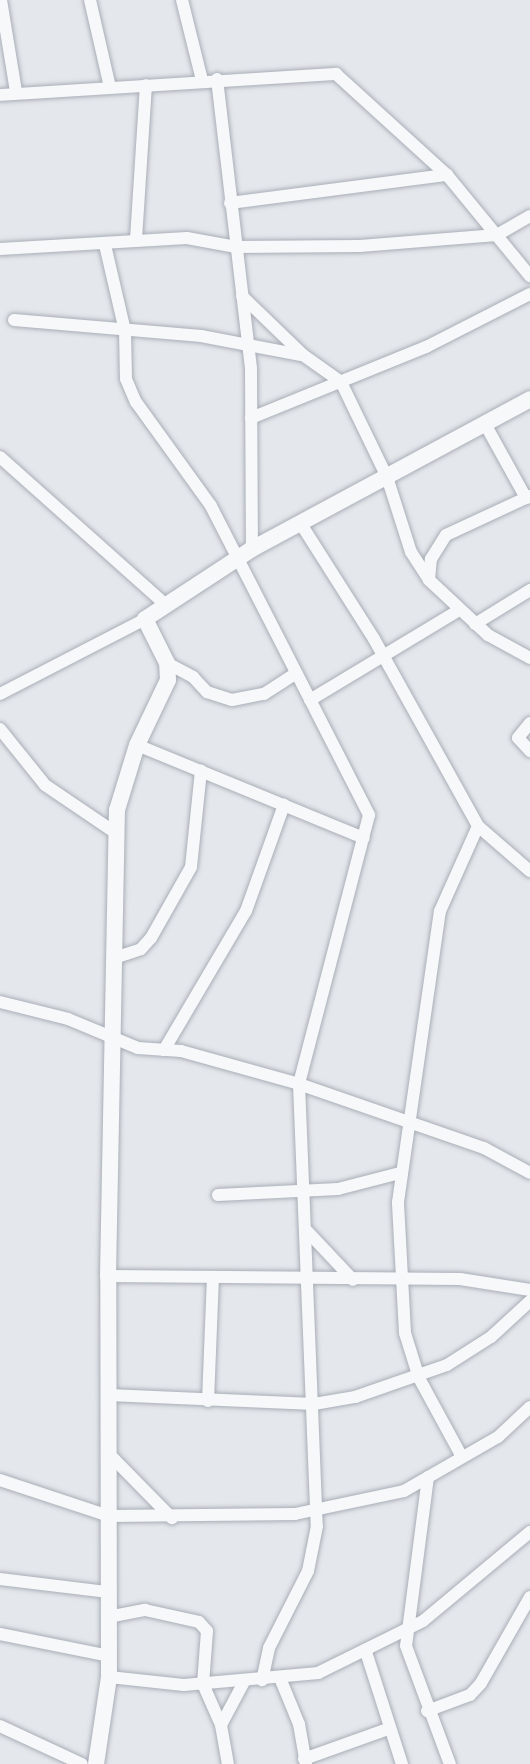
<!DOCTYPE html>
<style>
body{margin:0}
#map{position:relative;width:530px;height:1764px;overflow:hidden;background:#e4e7ec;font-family:Rubik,sans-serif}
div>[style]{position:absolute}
.roads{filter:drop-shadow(0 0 2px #a9aeb7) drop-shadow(0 0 2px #a9aeb7)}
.minor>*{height:12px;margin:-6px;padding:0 6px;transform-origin:6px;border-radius:6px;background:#f7f8fa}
.tertiary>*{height:16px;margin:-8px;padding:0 8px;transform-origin:8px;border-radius:8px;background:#f7f8fa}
span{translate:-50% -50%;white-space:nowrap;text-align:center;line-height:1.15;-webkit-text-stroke:6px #f4f6f9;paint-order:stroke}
</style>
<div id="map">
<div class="roads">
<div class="minor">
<i style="left:1px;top:0;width:93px;rotate:80.7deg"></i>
<i style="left:90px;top:0;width:89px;rotate:77.1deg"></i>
<i style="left:182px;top:0;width:82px;rotate:76deg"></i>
<i style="left:217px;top:79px;width:292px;rotate:83.3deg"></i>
<i style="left:251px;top:369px;width:180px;rotate:89.7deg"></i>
<i style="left:0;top:95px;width:337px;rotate:-3.6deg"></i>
<i style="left:336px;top:74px;width:150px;rotate:42.3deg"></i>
<i style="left:447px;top:175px;width:131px;rotate:50.6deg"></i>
<i style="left:230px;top:203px;width:219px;rotate:-7.4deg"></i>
<i style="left:136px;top:239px;width:154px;rotate:-86.3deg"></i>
<i style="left:105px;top:245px;width:88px;rotate:76.9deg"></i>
<i style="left:125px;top:331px;width:48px;rotate:88.8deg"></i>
<i style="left:126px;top:379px;width:25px;rotate:67deg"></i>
<i style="left:136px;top:402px;width:128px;rotate:54.2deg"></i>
<i style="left:211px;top:506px;width:347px;rotate:62.9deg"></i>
<i style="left:369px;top:815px;width:278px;rotate:104.6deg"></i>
<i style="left:299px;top:1084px;width:442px;rotate:87.7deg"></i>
<i style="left:317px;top:1526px;width:46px;rotate:101.3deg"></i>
<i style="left:308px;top:1571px;width:86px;rotate:116.9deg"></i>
<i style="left:269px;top:1648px;width:33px;rotate:102deg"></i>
<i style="left:0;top:249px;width:187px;rotate:-3.4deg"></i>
<i style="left:187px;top:238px;width:50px;rotate:10.4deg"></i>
<i style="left:236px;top:247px;width:124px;rotate:-0.5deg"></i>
<i style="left:360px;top:246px;width:137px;rotate:-4.6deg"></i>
<i style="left:497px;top:235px;width:38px;rotate:-30deg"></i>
<i style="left:242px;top:296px;width:85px;rotate:44deg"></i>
<i style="left:303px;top:355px;width:47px;rotate:35.4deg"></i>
<i style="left:341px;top:382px;width:106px;rotate:64.2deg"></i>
<i style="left:387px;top:477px;width:79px;rotate:72.3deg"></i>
<i style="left:411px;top:552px;width:33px;rotate:57deg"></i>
<i style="left:429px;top:580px;width:81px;rotate:43deg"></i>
<i style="left:488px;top:635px;width:48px;rotate:28.7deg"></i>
<i style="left:14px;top:320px;width:188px;rotate:4.9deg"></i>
<i style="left:201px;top:336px;width:102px;rotate:10.8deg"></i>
<i style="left:251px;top:418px;width:189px;rotate:-22.1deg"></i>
<i style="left:426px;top:347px;width:117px;rotate:-27deg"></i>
<i style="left:485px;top:424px;width:85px;rotate:61deg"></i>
<i style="left:0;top:457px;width:222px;rotate:41.7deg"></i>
<i style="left:301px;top:524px;width:136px;rotate:57.6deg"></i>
<i style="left:374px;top:639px;width:214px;rotate:60.9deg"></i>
<i style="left:478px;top:826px;width:69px;rotate:40.9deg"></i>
<i style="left:429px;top:580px;width:21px;rotate:-85deg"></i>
<i style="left:431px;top:559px;width:28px;rotate:-58deg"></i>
<i style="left:446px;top:535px;width:93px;rotate:-24.9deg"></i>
<i style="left:475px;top:624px;width:65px;rotate:-31.7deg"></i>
<i style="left:167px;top:663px;width:30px;rotate:28deg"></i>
<i style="left:193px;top:677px;width:21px;rotate:47deg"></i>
<i style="left:207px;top:692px;width:26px;rotate:18deg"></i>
<i style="left:232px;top:700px;width:33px;rotate:-11deg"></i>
<i style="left:264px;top:694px;width:37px;rotate:-33deg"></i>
<i style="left:0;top:694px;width:163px;rotate:-27.3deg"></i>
<i style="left:310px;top:700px;width:174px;rotate:-31.1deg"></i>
<i style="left:530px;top:723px;width:19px;rotate:129deg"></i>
<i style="left:518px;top:738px;width:18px;rotate:47deg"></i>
<i style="left:0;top:729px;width:72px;rotate:51.2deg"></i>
<i style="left:45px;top:785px;width:86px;rotate:34.1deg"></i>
<i style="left:137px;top:745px;width:245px;rotate:22.3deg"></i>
<i style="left:114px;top:958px;width:28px;rotate:-18deg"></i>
<i style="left:141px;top:949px;width:15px;rotate:-48deg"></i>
<i style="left:151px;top:938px;width:81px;rotate:-60.6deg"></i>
<i style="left:191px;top:867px;width:97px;rotate:-84.1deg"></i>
<i style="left:0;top:1002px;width:70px;rotate:14deg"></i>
<i style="left:68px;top:1019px;width:76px;rotate:22.5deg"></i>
<i style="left:138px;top:1048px;width:43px;rotate:4deg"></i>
<i style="left:181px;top:1051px;width:123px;rotate:15.6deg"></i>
<i style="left:299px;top:1084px;width:196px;rotate:19.1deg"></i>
<i style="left:484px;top:1148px;width:52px;rotate:28.5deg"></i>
<i style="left:164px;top:1050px;width:161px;rotate:-59.5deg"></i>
<i style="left:246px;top:911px;width:113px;rotate:-70.3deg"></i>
<i style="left:218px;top:1195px;width:120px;rotate:-2.9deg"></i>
<i style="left:338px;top:1189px;width:64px;rotate:-14.5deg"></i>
<i style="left:307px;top:1231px;width:67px;rotate:46.8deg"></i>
<i style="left:108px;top:1276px;width:352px;rotate:0.5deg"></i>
<i style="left:460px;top:1279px;width:71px;rotate:8.9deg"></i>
<i style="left:109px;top:1395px;width:205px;rotate:2.5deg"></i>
<i style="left:314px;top:1404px;width:42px;rotate:-9.7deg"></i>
<i style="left:355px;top:1397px;width:97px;rotate:-19.2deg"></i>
<i style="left:447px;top:1365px;width:52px;rotate:-32.5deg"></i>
<i style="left:491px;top:1337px;width:53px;rotate:-42.7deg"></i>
<i style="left:208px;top:1401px;width:122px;rotate:-87.7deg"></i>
<i style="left:109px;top:1454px;width:90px;rotate:45.5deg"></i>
<i style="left:462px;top:1457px;width:90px;rotate:-118.6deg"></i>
<i style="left:419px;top:1378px;width:47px;rotate:-107.3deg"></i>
<i style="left:405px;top:1333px;width:131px;rotate:-93.1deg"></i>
<i style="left:398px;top:1202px;width:294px;rotate:-81.8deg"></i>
<i style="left:440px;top:911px;width:93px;rotate:-65.9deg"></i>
<i style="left:428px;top:1477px;width:170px;rotate:97.4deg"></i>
<i style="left:406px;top:1646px;width:126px;rotate:69.6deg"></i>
<i style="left:0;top:1480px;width:115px;rotate:18.3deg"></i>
<i style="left:109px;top:1516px;width:186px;rotate:-0.6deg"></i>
<i style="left:295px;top:1514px;width:111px;rotate:-11.9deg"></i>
<i style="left:404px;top:1491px;width:108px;rotate:-29.9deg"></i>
<i style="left:498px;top:1437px;width:44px;rotate:-43.2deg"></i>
<i style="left:0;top:1579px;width:109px;rotate:6.9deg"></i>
<i style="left:108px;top:1617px;width:38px;rotate:-11deg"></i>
<i style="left:145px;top:1610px;width:55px;rotate:12.5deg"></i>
<i style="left:199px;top:1622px;width:12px;rotate:48deg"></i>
<i style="left:207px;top:1631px;width:53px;rotate:94.3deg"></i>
<i style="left:203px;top:1684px;width:45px;rotate:66.3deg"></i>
<i style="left:221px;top:1725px;width:40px;rotate:80deg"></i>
<i style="left:0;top:1634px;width:111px;rotate:11.4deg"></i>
<i style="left:366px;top:1652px;width:118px;rotate:72.2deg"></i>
<i style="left:109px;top:1677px;width:75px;rotate:6.1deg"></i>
<i style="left:184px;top:1685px;width:135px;rotate:-5.1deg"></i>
<i style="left:318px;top:1673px;width:117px;rotate:-26.3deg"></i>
<i style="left:423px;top:1621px;width:139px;rotate:-39.8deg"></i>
<i style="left:280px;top:1678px;width:50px;rotate:67.6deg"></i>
<i style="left:299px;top:1724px;width:41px;rotate:80.1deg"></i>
<i style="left:427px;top:1711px;width:46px;rotate:-20.4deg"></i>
<i style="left:470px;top:1695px;width:16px;rotate:-47deg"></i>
<i style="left:481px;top:1683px;width:99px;rotate:-60.3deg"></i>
<i style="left:221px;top:1725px;width:49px;rotate:-61.9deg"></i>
<i style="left:0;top:1726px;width:90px;rotate:24.9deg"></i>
<i style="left:304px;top:1759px;width:89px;rotate:-19.7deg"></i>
</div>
<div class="tertiary">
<i style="left:96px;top:1764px;width:88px;rotate:-81.5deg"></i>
<i style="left:109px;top:1677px;width:401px;rotate:-90.1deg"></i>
<i style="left:108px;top:1276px;width:466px;rotate:-88.9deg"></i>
<i style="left:117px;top:810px;width:68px;rotate:-72.9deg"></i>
<i style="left:137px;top:745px;width:72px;rotate:-64.5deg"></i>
<i style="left:168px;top:680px;width:17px;rotate:-93deg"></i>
<i style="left:167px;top:663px;width:49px;rotate:-116.6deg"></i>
<i style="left:145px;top:619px;width:128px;rotate:-33.2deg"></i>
<i style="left:252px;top:549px;width:316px;rotate:-28.3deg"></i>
</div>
</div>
</div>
